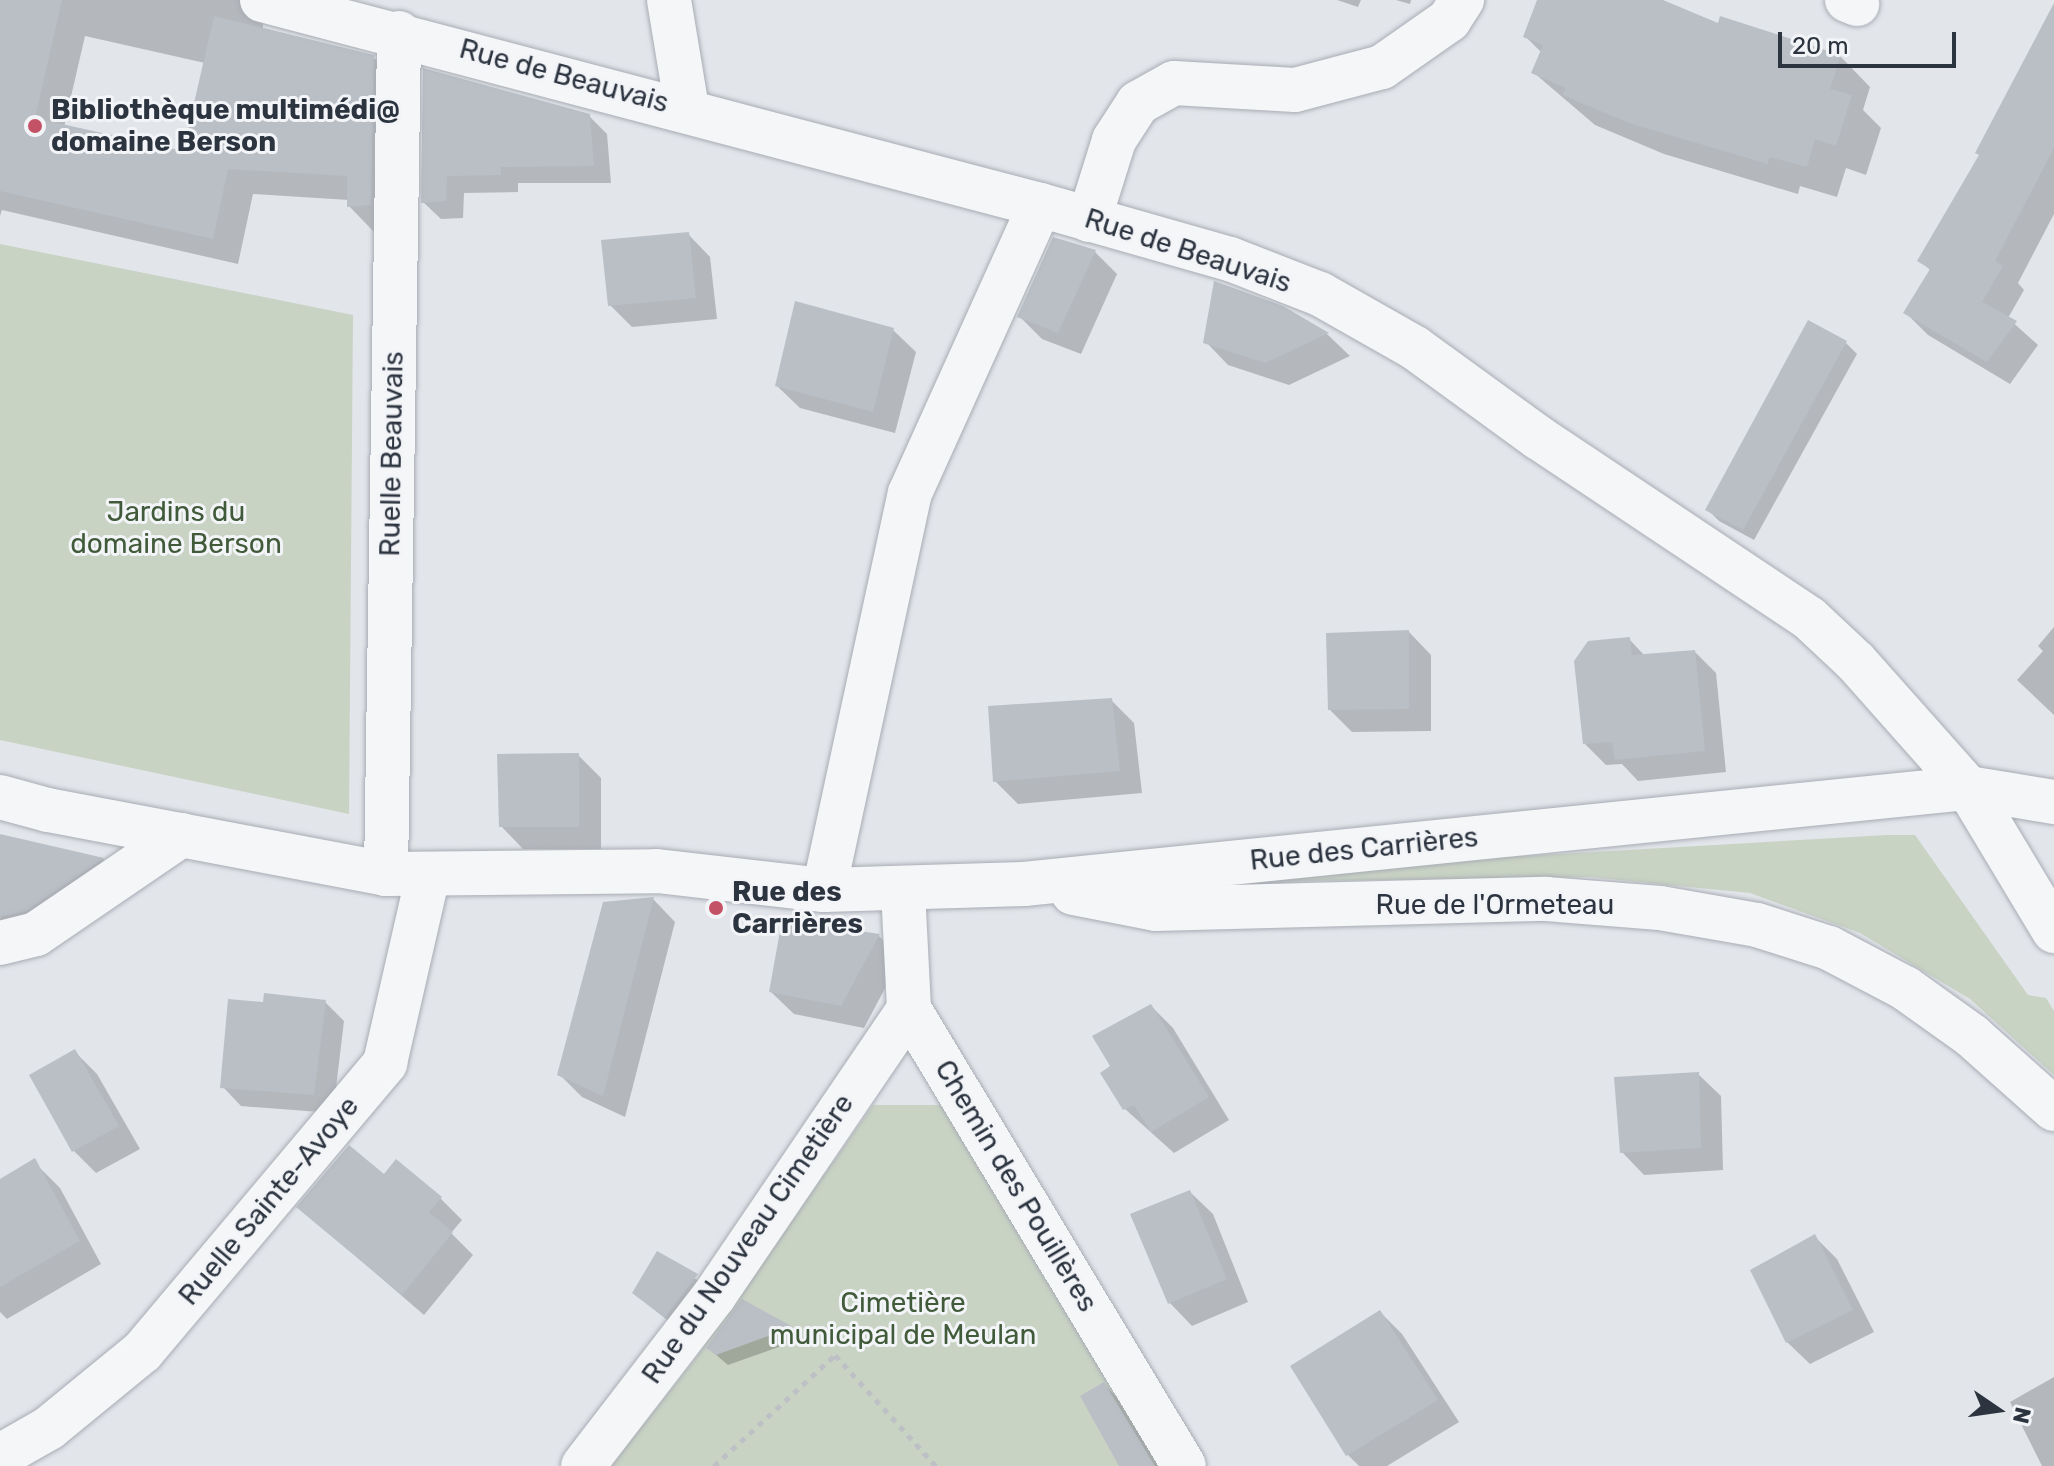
<!DOCTYPE html>
<meta charset="utf-8">
<style>
body{margin:0}
#map{position:relative;width:2054px;height:1466px;overflow:hidden;background:#e2e5ea;font-family:Rubik,sans-serif}
div>[style]{position:absolute}
.green>*{inset:0;background:#c8d3c4}
.shadow>*{inset:0;background:#0003}
.building>*{inset:0;background:#babfc6}
.path>*{height:5px;margin-top:-2.5px;transform-origin:0;background:repeating-linear-gradient(90deg,#bdc0c4 0 6px,transparent 0 12px)}
.roads{filter:drop-shadow(0 0 2px #a8acb4) drop-shadow(0 0 2px #a8acb4)}
.minor>*{height:44px;margin:-22px;padding:0 22px;transform-origin:22px;border-radius:22px;background:#f5f6f8}
.dots>*{width:22px;height:22px;translate:-50% -50%;box-sizing:border-box;border:4px solid #f2f4f7;border-radius:50%}
span{translate:-50% -50%;white-space:nowrap;text-align:center;line-height:1.15;-webkit-text-stroke:6px #f2f4f7;paint-order:stroke}
.street-label{font-size:28px;color:#2c3440}
.poi-label{font-size:28px;color:#2c3440;font-weight:700}
.left{translate:0 -50%;text-align:left}
.park-label{font-size:28px;color:#415b3a}
.north{position:absolute;left:1958px;top:1370px;width:80px;height:80px;-webkit-text-stroke:6px #f2f4f7;paint-order:stroke;rotate:103deg;font-size:22px;font-weight:700;line-height:32px;text-align:center;color:#2c3440}
.north::after{content:'';display:block;margin:auto;width:28px;height:36px;background:#2c3440;clip-path:polygon(50% 0,100% 100%,50% 72%,0 100%)}
.scale{position:absolute;left:1778px;top:32px;width:178px;height:36px;box-sizing:border-box;border:4px solid #2c3440;border-top:0;padding-left:10px;font-size:24px;line-height:28px;white-space:nowrap;color:#2c3440;-webkit-text-stroke:6px #f2f4f7;paint-order:stroke}
</style>
<div id="map">
<div class="green">
<i style="clip-path:polygon(0 244px,353px 315px,349px 814px,0 740px)"></i>
<i style="clip-path:polygon(1887px 835px,1915px 835px,2028px 995px,2046px 998px,2054px 1011px,2054px 1075px,1970px 999px,1860px 933px,1750px 893px,1589px 877px,1175px 883px,1175px 876px)"></i>
<i style="clip-path:polygon(873px 1105px,948px 1105px,1159px 1466px,611px 1466px,695px 1359px)"></i>
</div>
<div class="shadow">
<i style="clip-path:polygon(evenodd,0 0,315px 0,263px 19px,263px 28px,373px 57px,398px 83px,374px 232px,349px 206px,349px 200px,253px 194px,238px 264px,2px 210px,0 216px,0 0,85px 36px,205px 63px,184px 154px,64px 127px,85px 36px)"></i>
<i style="clip-path:polygon(1337px 0,1361px 0,1358px 7px)"></i>
<i style="clip-path:polygon(1396px 0,1411px 0,1410px 4px)"></i>
<i style="clip-path:polygon(1540px 0,1658px 0,1719px 25px,1840px 56px,1870px 87px,1863px 110px,1881px 128px,1866px 175px,1846px 168px,1837px 197px,1800px 186px,1798px 194px,1664px 154px,1595px 125px,1533px 72px,1542px 53px,1525px 36px)"></i>
<i style="clip-path:polygon(2054px 7px,2054px 214px,2018px 283px,2024px 290px,2008px 318px,2038px 345px,2010px 384px,1928px 335px,1906px 313px,1931px 271px,1920px 260px,1981px 156px)"></i>
<i style="clip-path:polygon(425px 71px,589px 116px,607px 134px,611px 183px,518px 183px,518px 192px,464px 193px,463px 218px,441px 219px,423px 202px)"></i>
<i style="clip-path:polygon(688px 234px,710px 257px,717px 319px,632px 327px,610px 305px)"></i>
<i style="clip-path:polygon(1095px 252px,1117px 274px,1081px 354px,1042px 339px,1019px 316px)"></i>
<i style="clip-path:polygon(1282px 308px,1328px 335px,1350px 356px,1289px 385px,1228px 365px,1206px 342px)"></i>
<i style="clip-path:polygon(893px 330px,916px 352px,895px 433px,800px 408px,777px 386px)"></i>
<i style="clip-path:polygon(1846px 343px,1857px 354px,1754px 540px,1719px 521px,1708px 510px)"></i>
<i style="clip-path:polygon(2054px 627px,2054px 715px,2017px 680px,2043px 651px,2038px 646px)"></i>
<i style="clip-path:polygon(1409px 632px,1431px 655px,1431px 731px,1352px 732px,1330px 710px)"></i>
<i style="clip-path:polygon(1629px 639px,1645px 656px,1695px 652px,1716px 673px,1726px 772px,1638px 781px,1622px 764px,1606px 765px,1585px 744px)"></i>
<i style="clip-path:polygon(1111px 700px,1134px 723px,1142px 793px,1018px 804px,995px 781px)"></i>
<i style="clip-path:polygon(578px 755px,601px 778px,601px 849px,523px 849px,501px 826px)"></i>
<i style="clip-path:polygon(1px 836px,103px 859px,124px 881px,0 949px)"></i>
<i style="clip-path:polygon(653px 899px,675px 922px,625px 1117px,582px 1097px,559px 1074px)"></i>
<i style="clip-path:polygon(879px 936px,901px 958px,864px 1028px,794px 1014px,771px 992px)"></i>
<i style="clip-path:polygon(325px 1002px,344px 1021px,333px 1113px,241px 1106px,223px 1087px,264px 1004px)"></i>
<i style="clip-path:polygon(1151px 1006px,1173px 1028px,1229px 1120px,1174px 1153px,1125px 1109px,1113px 1067px)"></i>
<i style="clip-path:polygon(74px 1051px,97px 1074px,140px 1149px,96px 1173px,74px 1151px)"></i>
<i style="clip-path:polygon(1698px 1074px,1721px 1096px,1723px 1170px,1644px 1175px,1622px 1152px)"></i>
<i style="clip-path:polygon(37px 1165px,60px 1188px,101px 1264px,7px 1319px,0 1312px,0 1187px)"></i>
<i style="clip-path:polygon(384px 1176px,440px 1198px,462px 1220px,451px 1233px,473px 1255px,424px 1315px,299px 1207px)"></i>
<i style="clip-path:polygon(1190px 1192px,1213px 1214px,1248px 1302px,1192px 1326px,1170px 1303px)"></i>
<i style="clip-path:polygon(1815px 1237px,1837px 1259px,1874px 1332px,1810px 1364px,1787px 1342px)"></i>
<i style="clip-path:polygon(658px 1254px,708px 1287px,677px 1328px,634px 1293px)"></i>
<i style="clip-path:polygon(743px 1301px,791px 1329px,801px 1339px,728px 1365px,708px 1348px)"></i>
<i style="clip-path:polygon(1380px 1312px,1402px 1334px,1459px 1422px,1387px 1466px,1359px 1466px,1348px 1455px)"></i>
<i style="clip-path:polygon(2054px 1377px,2054px 1466px,2042px 1466px,2010px 1402px)"></i>
<i style="clip-path:polygon(1104px 1384px,1126px 1407px,1162px 1466px,1121px 1466px)"></i>
</div>
<div class="building">
<i style="clip-path:polygon(0 0,62px 0,35px 118px,183px 151px,214px 16px,374px 55px,371px 205px,347px 207px,347px 176px,228px 169px,213px 239px,0 191px)"></i>
<i style="clip-path:polygon(1537px 0,1663px 0,1718px 23px,1720px 16px,1841px 55px,1830px 89px,1852px 95px,1836px 146px,1815px 139px,1807px 167px,1769px 157px,1768px 164px,1632px 124px,1562px 95px,1566px 88px,1531px 73px,1543px 45px,1523px 37px)"></i>
<i style="clip-path:polygon(2054px 3px,2054px 148px,1995px 261px,2003px 266px,1982px 302px,2017px 321px,1987px 362px,1903px 313px,1930px 269px,1917px 261px,1979px 155px,1975px 153px)"></i>
<i style="clip-path:polygon(423px 68px,590px 114px,594px 166px,501px 167px,501px 175px,447px 176px,446px 201px,421px 203px)"></i>
<i style="clip-path:polygon(689px 232px,696px 298px,608px 306px,601px 240px)"></i>
<i style="clip-path:polygon(1053px 237px,1096px 250px,1058px 333px,1017px 317px)"></i>
<i style="clip-path:polygon(1214px 281px,1283px 306px,1329px 333px,1265px 363px,1203px 343px)"></i>
<i style="clip-path:polygon(795px 301px,894px 328px,873px 412px,775px 386px)"></i>
<i style="clip-path:polygon(1808px 320px,1847px 341px,1743px 530px,1705px 510px)"></i>
<i style="clip-path:polygon(1409px 630px,1409px 709px,1328px 710px,1326px 633px)"></i>
<i style="clip-path:polygon(1630px 637px,1632px 655px,1695px 650px,1705px 751px,1615px 760px,1612px 742px,1583px 744px,1574px 661px,1588px 641px)"></i>
<i style="clip-path:polygon(1112px 698px,1120px 771px,993px 782px,988px 706px)"></i>
<i style="clip-path:polygon(579px 753px,579px 827px,499px 827px,497px 754px)"></i>
<i style="clip-path:polygon(0 834px,104px 858px,26px 911px,0 917px)"></i>
<i style="clip-path:polygon(654px 897px,603px 1096px,557px 1075px,603px 902px)"></i>
<i style="clip-path:polygon(782px 920px,880px 934px,841px 1006px,769px 992px)"></i>
<i style="clip-path:polygon(264px 993px,326px 1000px,314px 1095px,220px 1088px,228px 999px,263px 1002px)"></i>
<i style="clip-path:polygon(1151px 1004px,1209px 1097px,1151px 1132px,1134px 1105px,1123px 1110px,1100px 1073px,1110px 1066px,1092px 1036px)"></i>
<i style="clip-path:polygon(75px 1049px,119px 1126px,72px 1152px,29px 1075px)"></i>
<i style="clip-path:polygon(1699px 1072px,1701px 1148px,1620px 1153px,1614px 1077px)"></i>
<i style="clip-path:polygon(349px 1145px,384px 1174px,396px 1159px,442px 1197px,429px 1212px,453px 1232px,402px 1295px,296px 1207px)"></i>
<i style="clip-path:polygon(35px 1158px,80px 1241px,0 1287px,0 1179px)"></i>
<i style="clip-path:polygon(1190px 1190px,1227px 1279px,1168px 1304px,1130px 1214px)"></i>
<i style="clip-path:polygon(1815px 1234px,1853px 1310px,1786px 1343px,1750px 1270px)"></i>
<i style="clip-path:polygon(657px 1251px,698px 1274px,665px 1318px,632px 1293px)"></i>
<i style="clip-path:polygon(742px 1299px,793px 1327px,716px 1355px,706px 1348px)"></i>
<i style="clip-path:polygon(1380px 1310px,1438px 1400px,1346px 1456px,1290px 1366px)"></i>
<i style="clip-path:polygon(1104px 1382px,1155px 1466px,1119px 1466px,1080px 1396px)"></i>
</div>
<div class="path">
<i style="left:714px;top:1466px;width:164px;rotate:-42.5deg"></i>
<i style="left:835px;top:1355px;width:150px;rotate:47.7deg"></i>
</div>
<div class="roads">
<div class="minor">
<i style="left:262px;top:0;width:805px;rotate:14.76deg"></i>
<i style="left:1040px;top:205px;width:198px;rotate:15.9deg"></i>
<i style="left:1230px;top:259px;width:97px;rotate:21.3deg"></i>
<i style="left:1320px;top:294px;width:109px;rotate:29.6deg"></i>
<i style="left:1415px;top:348px;width:153px;rotate:36deg"></i>
<i style="left:1539px;top:438px;width:324px;rotate:33.7deg"></i>
<i style="left:1809px;top:618px;width:64px;rotate:43.1deg"></i>
<i style="left:1856px;top:662px;width:169px;rotate:48.4deg"></i>
<i style="left:1968px;top:788px;width:167px;rotate:59deg"></i>
<i style="left:669px;top:0;width:110px;rotate:80.6deg"></i>
<i style="left:1847px;top:0;width:11px;rotate:22deg"></i>
<i style="left:1089px;top:220px;width:84px;rotate:-72.6deg"></i>
<i style="left:1114px;top:140px;width:44px;rotate:-57deg"></i>
<i style="left:1138px;top:103px;width:41px;rotate:-29.1deg"></i>
<i style="left:1174px;top:83px;width:121px;rotate:3.3deg"></i>
<i style="left:1295px;top:90px;width:90px;rotate:-14.8deg"></i>
<i style="left:1382px;top:67px;width:82px;rotate:-35deg"></i>
<i style="left:1449px;top:20px;width:24px;rotate:-57deg"></i>
<i style="left:0;top:797px;width:50px;rotate:15.2deg"></i>
<i style="left:48px;top:810px;width:344px;rotate:10.7deg"></i>
<i style="left:386px;top:874px;width:271px;rotate:-0.6deg"></i>
<i style="left:657px;top:871px;width:168px;rotate:6.5deg"></i>
<i style="left:824px;top:890px;width:200px;rotate:-1.7deg"></i>
<i style="left:1024px;top:884px;width:949px;rotate:-5.81deg"></i>
<i style="left:1968px;top:788px;width:87px;rotate:9.2deg"></i>
<i style="left:386px;top:874px;width:841px;rotate:-89.11deg"></i>
<i style="left:824px;top:890px;width:406px;rotate:-77.8deg"></i>
<i style="left:910px;top:493px;width:316px;rotate:-65.7deg"></i>
<i style="left:903px;top:890px;width:119px;rotate:87.1deg"></i>
<i style="left:909px;top:1009px;width:533px;rotate:58.96deg"></i>
<i style="left:1073px;top:893px;width:84px;rotate:11deg"></i>
<i style="left:1155px;top:909px;width:391px;rotate:-1.5deg"></i>
<i style="left:1546px;top:899px;width:114px;rotate:4.5deg"></i>
<i style="left:1660px;top:908px;width:98px;rotate:9.9deg"></i>
<i style="left:1757px;top:925px;width:76px;rotate:17.7deg"></i>
<i style="left:1829px;top:948px;width:86px;rotate:27.8deg"></i>
<i style="left:1905px;top:988px;width:82px;rotate:35.6deg"></i>
<i style="left:1972px;top:1036px;width:110px;rotate:41.7deg"></i>
<i style="left:0;top:943px;width:37px;rotate:-14deg"></i>
<i style="left:36px;top:934px;width:176px;rotate:-34.3deg"></i>
<i style="left:0;top:1456px;width:56px;rotate:-29.7deg"></i>
<i style="left:49px;top:1428px;width:120px;rotate:-39.3deg"></i>
<i style="left:142px;top:1352px;width:378px;rotate:-49.9deg"></i>
<i style="left:385px;top:1063px;width:193px;rotate:-77.1deg"></i>
<i style="left:583px;top:1466px;width:215px;rotate:-52.4deg"></i>
<i style="left:714px;top:1296px;width:347px;rotate:-55.8deg"></i>
</div>
</div>
<div class="dots">
<i style="left:35px;top:126px;background:#c45266"></i>
<i style="left:716px;top:908px;background:#c45266"></i>
</div>
<div class="street-label">
<span style="left:564px;top:76px;rotate:15deg">Rue de Beauvais</span>
<span style="left:1188px;top:251px;rotate:18deg">Rue de Beauvais</span>
<span style="left:392px;top:454px;rotate:-89deg">Ruelle Beauvais</span>
<span style="left:1364px;top:849px;rotate:-6deg">Rue des Carrières</span>
<span style="left:1495px;top:905px">Rue de l'Ormeteau</span>
<span style="left:1016px;top:1186px;rotate:59deg">Chemin des Pouillères</span>
<span style="left:269px;top:1201px;rotate:-50deg">Ruelle Sainte-Avoye</span>
<span style="left:748px;top:1239px;rotate:-55deg">Rue du Nouveau Cimetière</span>
</div>
<div class="poi-label">
<span class="left" style="left:51px;top:126px">Bibliothèque multimédi@<br>domaine Berson</span>
<span class="left" style="left:732px;top:908px">Rue des<br>Carrières</span>
</div>
<div class="park-label">
<span style="left:176px;top:528px">Jardins du<br>domaine Berson</span>
<span style="left:903px;top:1319px">Cimetière<br>municipal de Meulan</span>
</div>
<div class="north">N</div>
<div class="scale">20 m</div>
</div>
